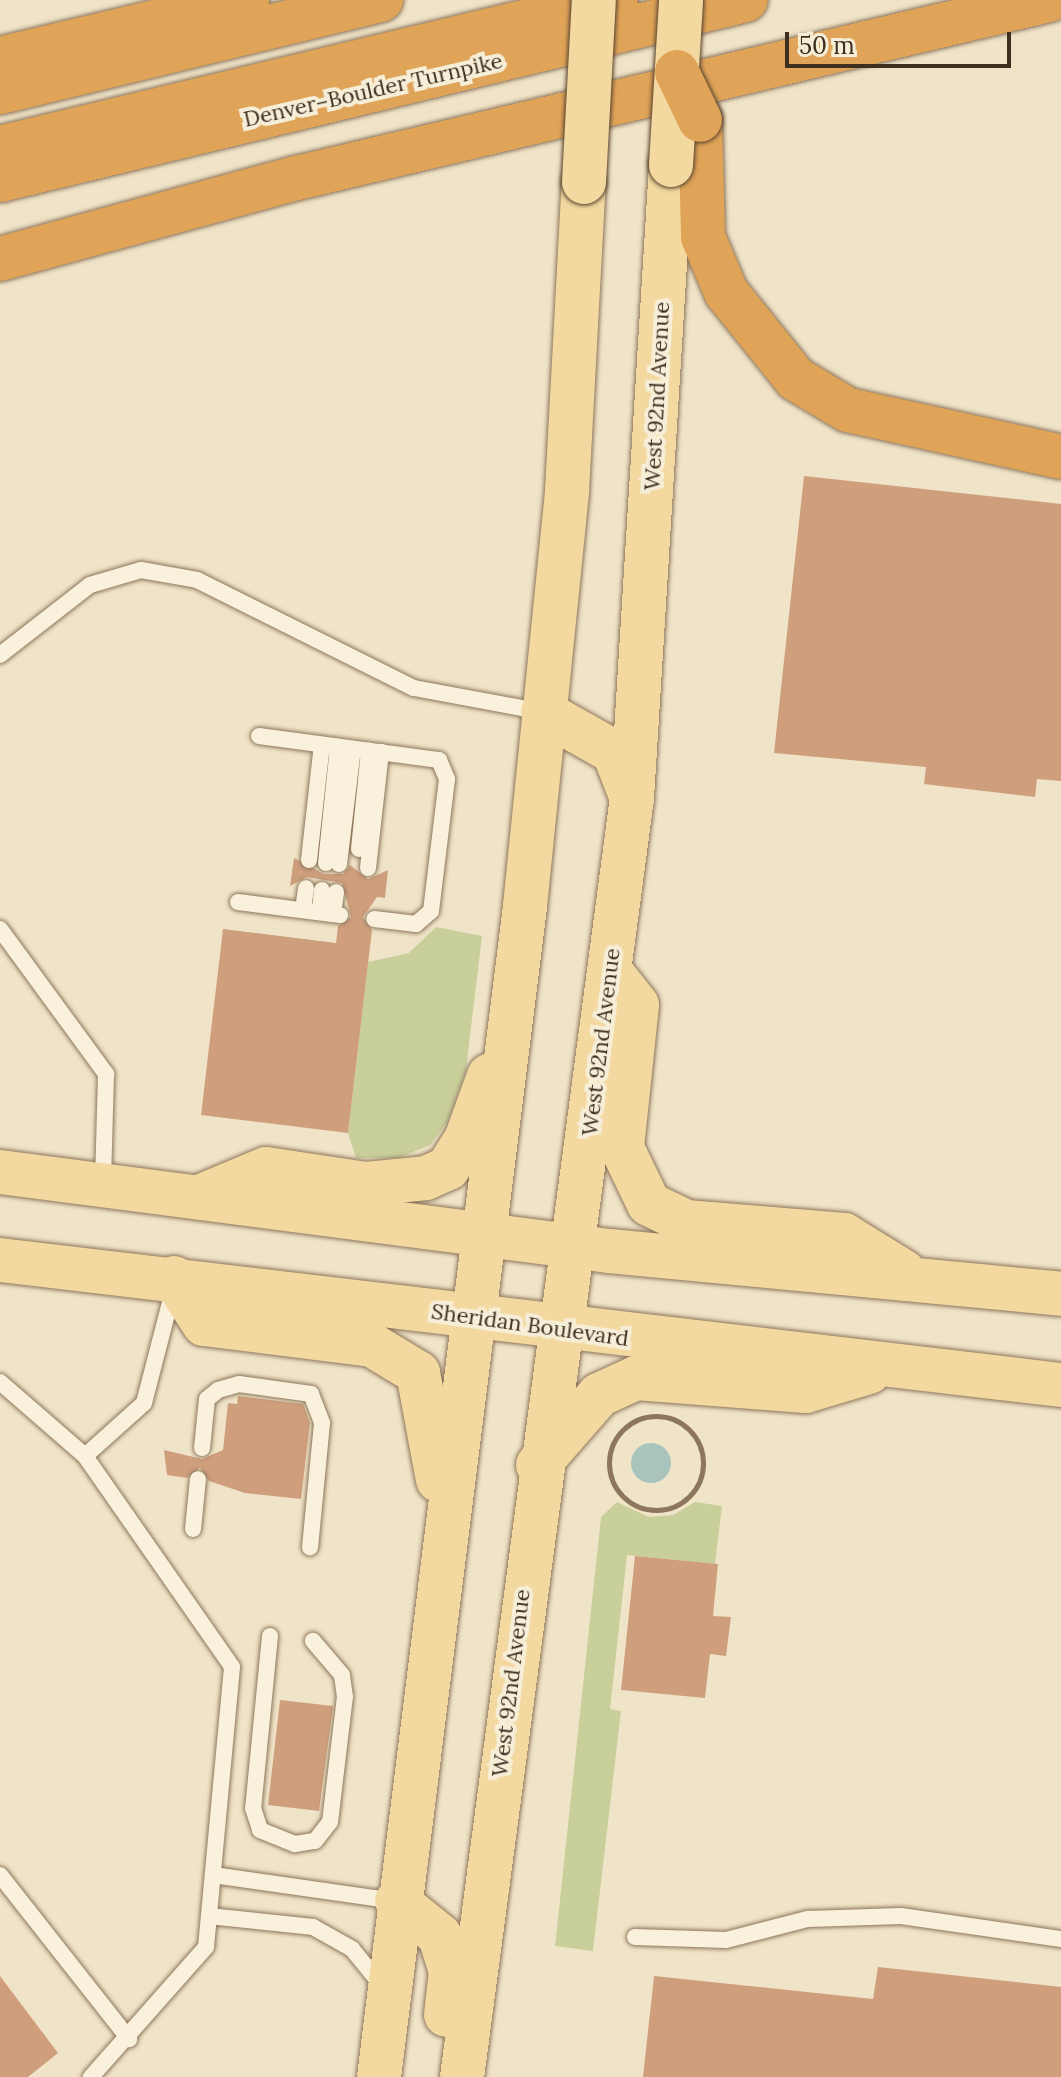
<!DOCTYPE html>
<meta charset="utf-8">
<style>
body{margin:0}
#map{position:relative;width:1061px;height:2077px;overflow:hidden;background:#f0e4c8;font-family:Lora,serif}
div>[style]{position:absolute}
.green>*{inset:0;background:#c9cf9b}
.water>*{inset:0;background:#a9c4bc}
.round{border-radius:50%}
.building>*{inset:0;background:#cf9f7d}
.path>*{height:5px;margin-top:-2.5px;transform-origin:0;background:repeating-linear-gradient(90deg,#8d765c 0 6px,transparent 0 10px)}
.path>.ring{margin:-2.5px;padding:0;box-sizing:content-box;background:none;border:5px solid #8d765c;border-radius:50%}
.roads{filter:drop-shadow(0 0 2px #8d765c) drop-shadow(0 0 2px #8d765c)}
.service>*{height:16px;margin:-8px;padding:0 8px;transform-origin:8px;border-radius:8px;background:#faf1dc}
.primary>*{height:44px;margin:-22px;padding:0 22px;transform-origin:22px;border-radius:22px;background:#f3d9a0}
.motorway>*{height:44px;margin:-22px;padding:0 22px;transform-origin:22px;border-radius:22px;background:#e0a458}
.bridges{filter:drop-shadow(0 0 2px #5b4430) drop-shadow(0 0 2px #5b4430)}
.primary-bridge>*{height:44px;margin:-22px;padding:0 22px;transform-origin:22px;border-radius:22px;background:#f3d9a0}
.motorway-bridge>*{height:44px;margin:-22px;padding:0 22px;transform-origin:22px;border-radius:22px;background:#e0a458}
span{translate:-50% -50%;white-space:nowrap;text-align:center;line-height:1.15;-webkit-text-stroke:8px #f7eed8;paint-order:stroke}
.street-label{font-size:22px;color:#3d2e20}
.scale{position:absolute;left:785px;top:32px;width:226px;height:36px;box-sizing:border-box;border:4px solid #3d2e20;border-top:0;padding-left:10px;font-size:24px;line-height:28px;white-space:nowrap;color:#3d2e20;-webkit-text-stroke:6px #f7eed8;paint-order:stroke}
</style>
<div id="map">
<div class="green">
<i style="clip-path:polygon(436px 927px,482px 936px,466px 1070px,448px 1121px,430px 1145px,398px 1158px,356px 1158px,348px 1133px,368px 962px,409px 953px)"></i>
<i style="clip-path:polygon(617px 1502px,649px 1517px,673px 1515px,695px 1502px,722px 1506px,715px 1564px,627px 1555px,610px 1709px,621px 1711px,593px 1951px,555px 1946px,601px 1517px)"></i>
</div>
<div class="water">
<i class="round" style="left:631px;top:1443px;width:40px;height:40px"></i>
</div>
<div class="building">
<i style="clip-path:polygon(804px 476px,1061px 504px,1061px 781px,1037px 779px,1035px 797px,924px 784px,926px 767px,774px 753px)"></i>
<i style="clip-path:polygon(294px 858px,324px 874px,343px 874px,350px 865px,368px 879px,388px 870px,385px 898px,377px 897px,363px 917px,372px 930px,348px 1133px,201px 1115px,223px 929px,336px 943px,338px 926px,351px 917px,342px 883px,307px 877px,290px 886px)"></i>
<i style="clip-path:polygon(238px 1396px,303px 1404px,310px 1423px,301px 1499px,245px 1493px,209px 1481px,200px 1468px,187px 1478px,167px 1475px,164px 1450px,202px 1459px,223px 1450px,228px 1403px,237px 1404px)"></i>
<i style="clip-path:polygon(635px 1556px,718px 1564px,713px 1616px,731px 1617px,726px 1656px,710px 1654px,705px 1698px,621px 1690px)"></i>
<i style="clip-path:polygon(280px 1700px,333px 1706px,319px 1811px,268px 1805px)"></i>
<i style="clip-path:polygon(878px 1967px,1061px 1987px,1061px 2077px,643px 2077px,654px 1976px,873px 1999px)"></i>
<i style="clip-path:polygon(0 1976px,58px 2053px,28px 2077px,0 2077px)"></i>
</div>
<div class="path">
<i class="ring" style="left:609px;top:1416px;width:89px;height:89px"></i>
</div>
<div class="roads">
<div class="service">
<i style="left:0;top:655px;width:114px;rotate:-37.9deg"></i>
<i style="left:90px;top:585px;width:53px;rotate:-16.4deg"></i>
<i style="left:141px;top:570px;width:57px;rotate:10.1deg"></i>
<i style="left:197px;top:580px;width:242px;rotate:26.5deg"></i>
<i style="left:414px;top:688px;width:131px;rotate:10.5deg"></i>
<i style="left:259px;top:736px;width:182px;rotate:7.6deg"></i>
<i style="left:439px;top:760px;width:21px;rotate:67deg"></i>
<i style="left:447px;top:779px;width:133px;rotate:96.9deg"></i>
<i style="left:431px;top:911px;width:20px;rotate:139deg"></i>
<i style="left:416px;top:924px;width:42px;rotate:-173.2deg"></i>
<i style="left:359px;top:849px;width:99px;rotate:-84.2deg"></i>
<i style="left:309px;top:860px;width:116px;rotate:-83.6deg"></i>
<i style="left:326px;top:863px;width:117px;rotate:-84.1deg"></i>
<i style="left:339px;top:864px;width:116px;rotate:-83.1deg"></i>
<i style="left:368px;top:868px;width:117px;rotate:-83.6deg"></i>
<i style="left:238px;top:902px;width:103px;rotate:7.3deg"></i>
<i style="left:303px;top:910px;width:22px;rotate:-82deg"></i>
<i style="left:320px;top:912px;width:22px;rotate:-85deg"></i>
<i style="left:333px;top:914px;width:22px;rotate:-82deg"></i>
<i style="left:0;top:929px;width:180px;rotate:53.8deg"></i>
<i style="left:106px;top:1074px;width:110px;rotate:91.6deg"></i>
<i style="left:0;top:1382px;width:113px;rotate:41deg"></i>
<i style="left:85px;top:1456px;width:257px;rotate:55.1deg"></i>
<i style="left:232px;top:1667px;width:281px;rotate:95.3deg"></i>
<i style="left:206px;top:1947px;width:174px;rotate:131.5deg"></i>
<i style="left:202px;top:1448px;width:49px;rotate:-84.2deg"></i>
<i style="left:207px;top:1399px;width:14px;rotate:-39deg"></i>
<i style="left:218px;top:1390px;width:22px;rotate:-16deg"></i>
<i style="left:239px;top:1384px;width:73px;rotate:7.9deg"></i>
<i style="left:311px;top:1394px;width:31px;rotate:69deg"></i>
<i style="left:322px;top:1423px;width:125px;rotate:95.5deg"></i>
<i style="left:85px;top:1456px;width:79px;rotate:-41.9deg"></i>
<i style="left:144px;top:1403px;width:116px;rotate:-75.5deg"></i>
<i style="left:193px;top:1529px;width:50px;rotate:-84.3deg"></i>
<i style="left:270px;top:1636px;width:173px;rotate:95.6deg"></i>
<i style="left:253px;top:1808px;width:23px;rotate:72deg"></i>
<i style="left:260px;top:1830px;width:38px;rotate:22deg"></i>
<i style="left:295px;top:1844px;width:20px;rotate:-9deg"></i>
<i style="left:315px;top:1841px;width:24px;rotate:-52deg"></i>
<i style="left:330px;top:1822px;width:126px;rotate:-83.2deg"></i>
<i style="left:345px;top:1697px;width:22px;rotate:-98deg"></i>
<i style="left:342px;top:1675px;width:45px;rotate:-130.5deg"></i>
<i style="left:0;top:1875px;width:209px;rotate:51.8deg"></i>
<i style="left:213px;top:1875px;width:185px;rotate:8.1deg"></i>
<i style="left:209px;top:1916px;width:105px;rotate:6deg"></i>
<i style="left:313px;top:1927px;width:45px;rotate:29.4deg"></i>
<i style="left:352px;top:1949px;width:49px;rotate:50.8deg"></i>
<i style="left:635px;top:1937px;width:91px;rotate:1.9deg"></i>
<i style="left:726px;top:1940px;width:85px;rotate:-14.4deg"></i>
<i style="left:808px;top:1919px;width:93px;rotate:-1.8deg"></i>
<i style="left:901px;top:1916px;width:162px;rotate:8.2deg"></i>
</div>
<div class="primary">
<i style="left:543px;top:712px;width:81px;rotate:29.4deg"></i>
<i style="left:614px;top:752px;width:47px;rotate:68.9deg"></i>
<i style="left:610px;top:971px;width:43px;rotate:51.5deg"></i>
<i style="left:637px;top:1005px;width:144px;rotate:96deg"></i>
<i style="left:622px;top:1148px;width:62px;rotate:64.3deg"></i>
<i style="left:649px;top:1204px;width:41px;rotate:25.9deg"></i>
<i style="left:686px;top:1222px;width:159px;rotate:4.7deg"></i>
<i style="left:844px;top:1235px;width:70px;rotate:31.7deg"></i>
<i style="left:0;top:1172px;width:614px;rotate:7.39deg"></i>
<i style="left:609px;top:1251px;width:454px;rotate:5.4deg"></i>
<i style="left:204px;top:1195px;width:67px;rotate:-22.8deg"></i>
<i style="left:266px;top:1169px;width:101px;rotate:8.5deg"></i>
<i style="left:366px;top:1184px;width:60px;rotate:-5.7deg"></i>
<i style="left:426px;top:1178px;width:24px;rotate:-24deg"></i>
<i style="left:448px;top:1168px;width:36px;rotate:-58deg"></i>
<i style="left:467px;top:1137px;width:65px;rotate:-70.2deg"></i>
<i style="left:0;top:1260px;width:1068px;rotate:6.72deg"></i>
<i style="left:174px;top:1278px;width:55px;rotate:56.9deg"></i>
<i style="left:204px;top:1324px;width:169px;rotate:7.1deg"></i>
<i style="left:372px;top:1345px;width:54px;rotate:31.3deg"></i>
<i style="left:418px;top:1373px;width:109px;rotate:79.4deg"></i>
<i style="left:538px;top:1465px;width:93px;rotate:-48.9deg"></i>
<i style="left:599px;top:1395px;width:41px;rotate:-24.7deg"></i>
<i style="left:636px;top:1378px;width:170px;rotate:4.4deg"></i>
<i style="left:806px;top:1391px;width:66px;rotate:-16.8deg"></i>
<i style="left:397px;top:1901px;width:55px;rotate:39.1deg"></i>
<i style="left:440px;top:1936px;width:37px;rotate:73deg"></i>
<i style="left:451px;top:1971px;width:44px;rotate:96.5deg"></i>
<i style="left:379px;top:2077px;width:1180px;rotate:-82.89deg"></i>
<i style="left:525px;top:906px;width:417px;rotate:-84.2deg"></i>
<i style="left:567px;top:491px;width:309px;rotate:-86.9deg"></i>
<i style="left:462px;top:2077px;width:1290px;rotate:-82.43deg"></i>
<i style="left:632px;top:798px;width:634px;rotate:-86.47deg"></i>
</div>
<div class="motorway">
<i style="left:0;top:59px;width:254px;rotate:-13.4deg"></i>
<i style="left:0;top:92px;width:392px;rotate:-13.6deg"></i>
<i style="left:700px;top:120px;width:117px;rotate:88.5deg"></i>
<i style="left:703px;top:237px;width:60px;rotate:67.3deg"></i>
<i style="left:726px;top:292px;width:112px;rotate:51.2deg"></i>
<i style="left:796px;top:379px;width:61px;rotate:30.8deg"></i>
<i style="left:848px;top:410px;width:218px;rotate:12.4deg"></i>
<i style="left:0;top:148px;width:633px;rotate:-13.53deg"></i>
<i style="left:0;top:180px;width:767px;rotate:-13.57deg"></i>
<i style="left:0;top:259px;width:308px;rotate:-15.3deg"></i>
<i style="left:297px;top:178px;width:773px;rotate:-13.32deg"></i>
</div>
</div>
<div class="bridges">
<div class="primary-bridge">
<i style="left:671px;top:165px;width:165px;rotate:-86.5deg"></i>
<i style="left:584px;top:182px;width:182px;rotate:-86.9deg"></i>
</div>
<div class="motorway-bridge">
<i style="left:677px;top:72px;width:53px;rotate:64.4deg"></i>
</div>
</div>
<div class="street-label">
<span style="left:373px;top:90px;rotate:-13deg">Denver–Boulder Turnpike</span>
<span style="left:657px;top:396px;rotate:-87deg">West 92nd Avenue</span>
<span style="left:601px;top:1042px;rotate:-83deg">West 92nd Avenue</span>
<span style="left:530px;top:1325px;rotate:8deg">Sheridan Boulevard</span>
<span style="left:511px;top:1683px;rotate:-83deg">West 92nd Avenue</span>
</div>
<div class="scale">50 m</div>
</div>
